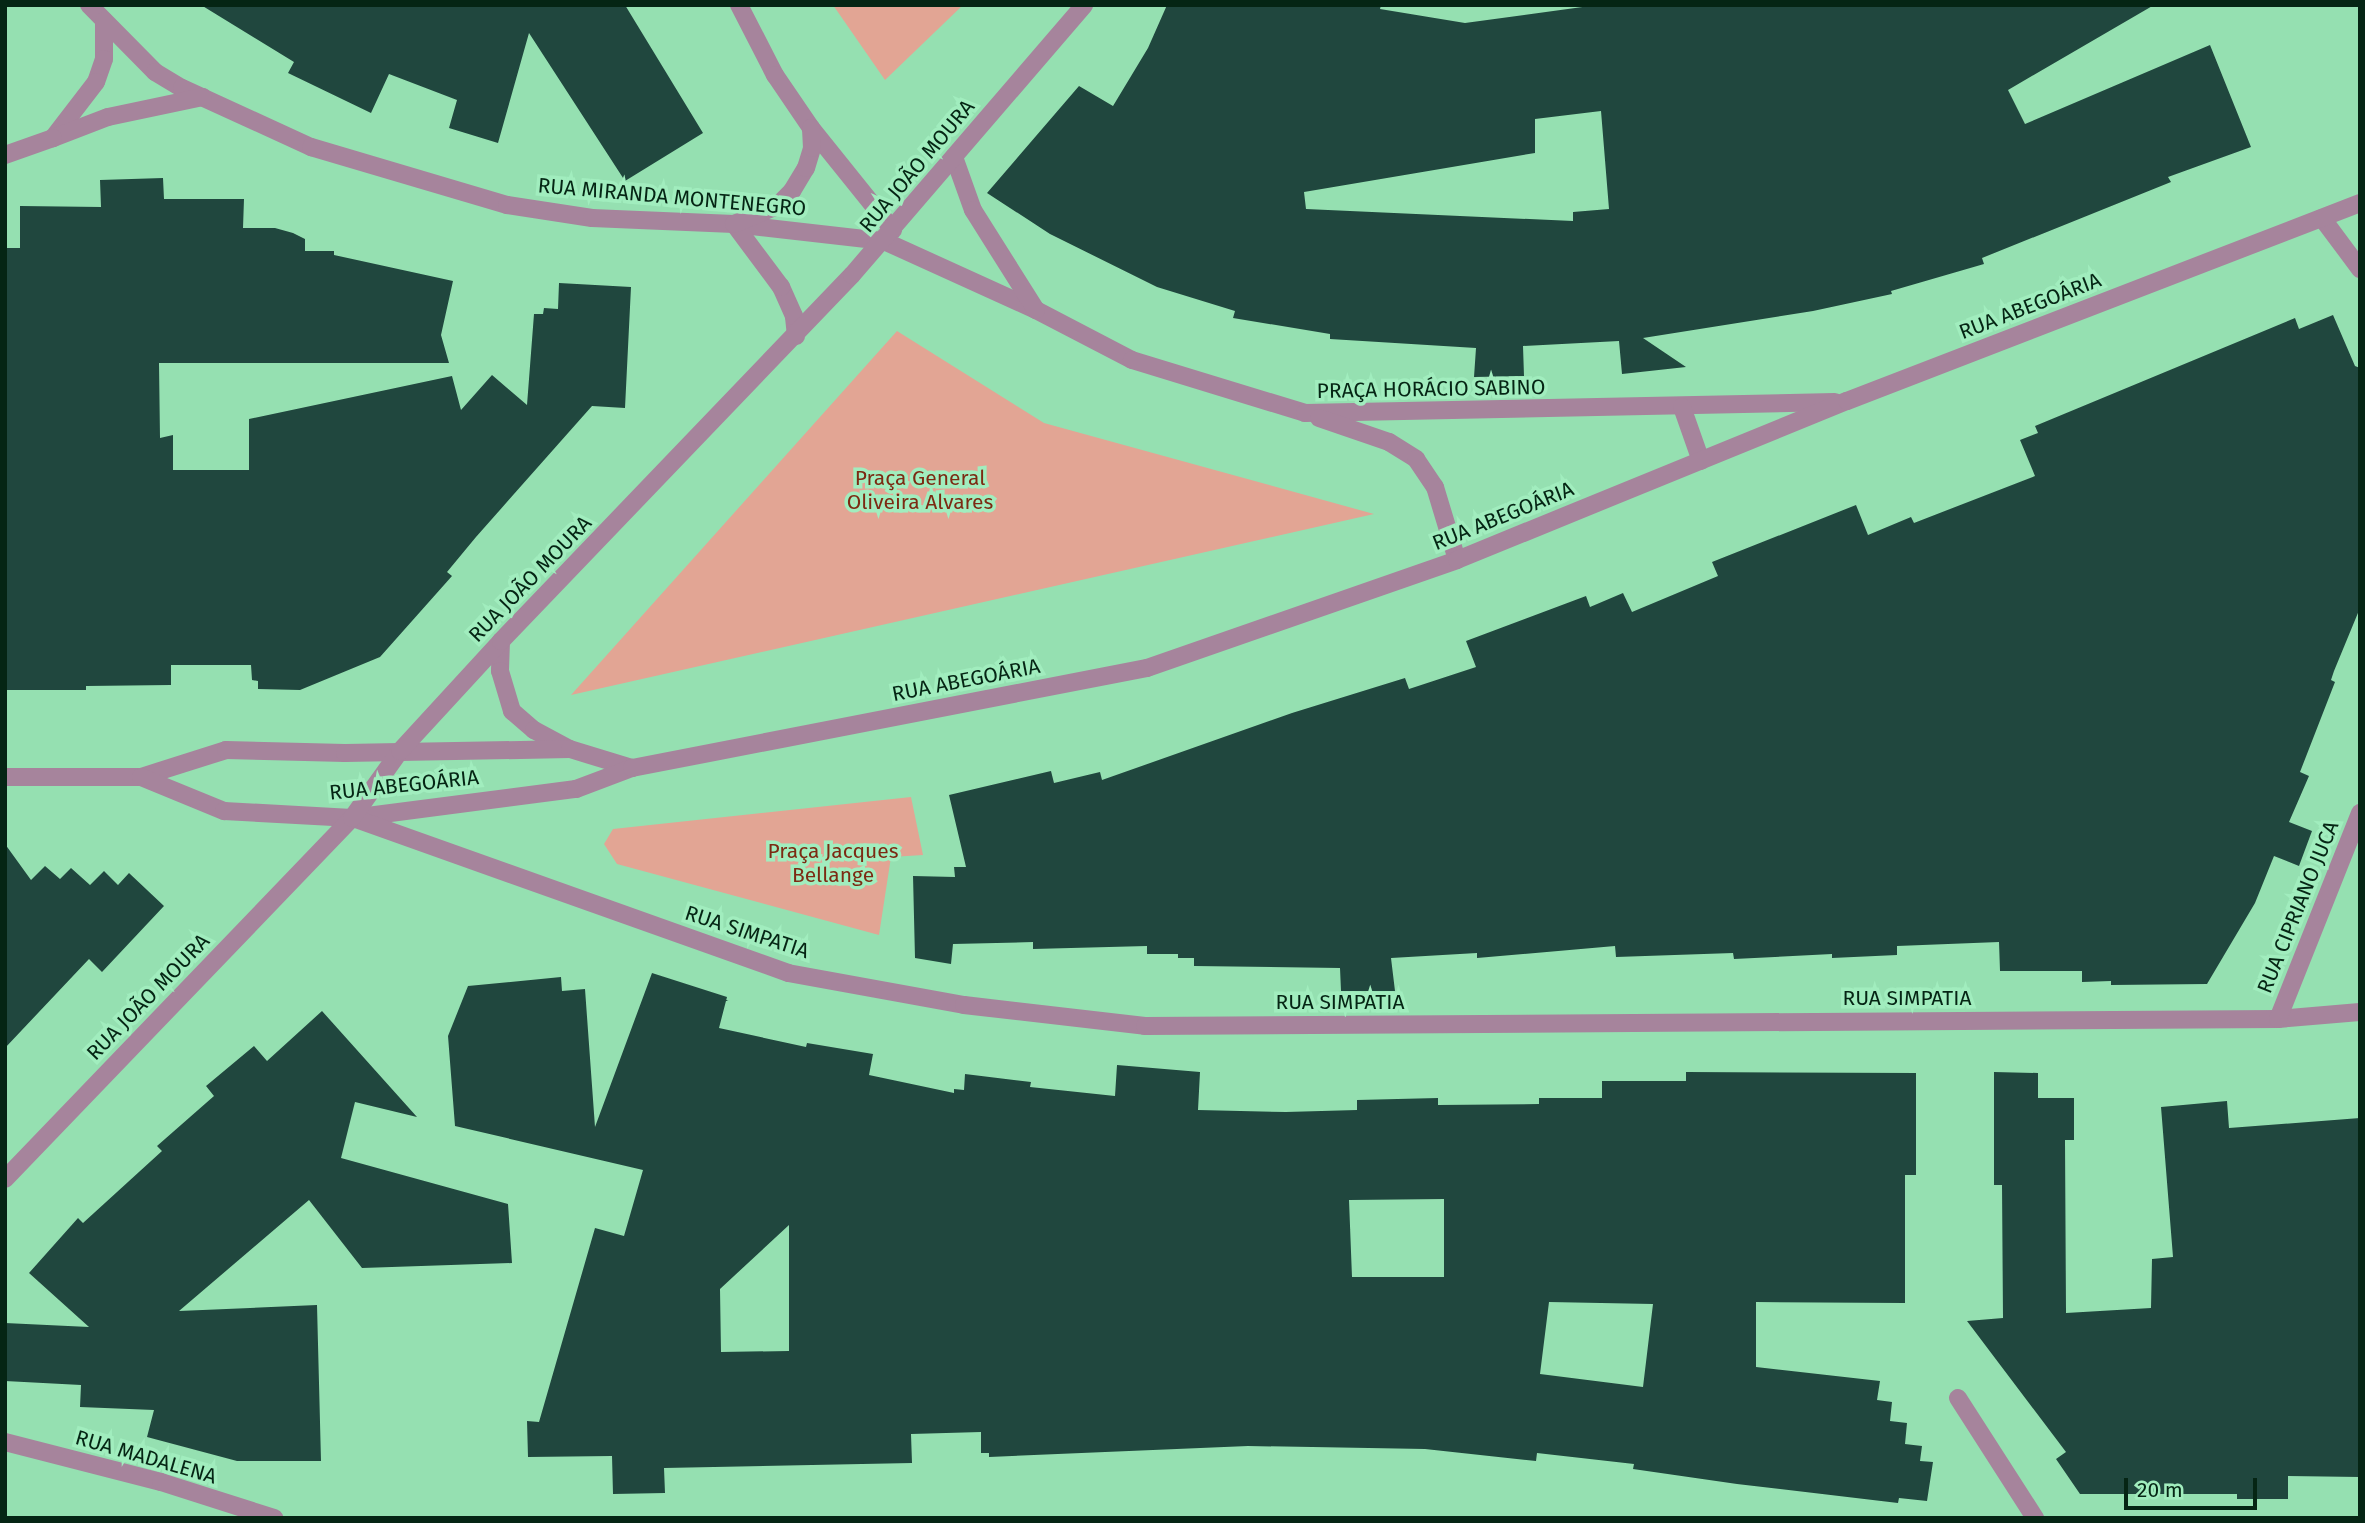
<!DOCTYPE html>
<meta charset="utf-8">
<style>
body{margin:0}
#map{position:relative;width:2365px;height:1523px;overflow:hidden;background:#95e0b1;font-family:"Fira Sans",sans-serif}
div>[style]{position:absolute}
.green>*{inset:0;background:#e2a594}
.building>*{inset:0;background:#20473e}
.minor>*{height:18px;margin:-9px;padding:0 9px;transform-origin:9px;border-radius:9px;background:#a6849c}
span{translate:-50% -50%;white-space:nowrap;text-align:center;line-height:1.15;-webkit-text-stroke:7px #a1edbe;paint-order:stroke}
.street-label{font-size:21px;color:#052514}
.park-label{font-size:21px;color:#7c2a13}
.frame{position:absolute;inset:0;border:7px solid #052514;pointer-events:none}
.scale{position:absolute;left:2124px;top:1478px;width:133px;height:32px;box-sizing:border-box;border:4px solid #052514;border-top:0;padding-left:9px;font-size:21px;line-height:24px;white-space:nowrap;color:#052514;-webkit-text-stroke:5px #a1edbe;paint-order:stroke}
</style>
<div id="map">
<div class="green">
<i style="clip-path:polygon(833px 5px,963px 5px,885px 80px)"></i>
<i style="clip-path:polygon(897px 331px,1044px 423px,1374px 514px,571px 695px)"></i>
<i style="clip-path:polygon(911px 797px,923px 855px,891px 857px,879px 935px,617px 864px,604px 844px,613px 829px)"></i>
</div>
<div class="building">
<i style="clip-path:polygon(201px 5px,625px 5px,703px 133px,625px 181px,529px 33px,498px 143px,449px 128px,457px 100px,389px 74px,371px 113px,288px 73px,294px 62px)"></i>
<i style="clip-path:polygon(evenodd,1167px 5px,1381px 5px,1380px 9px,1465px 23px,1597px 5px,2154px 5px,2008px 90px,2025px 124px,2210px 45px,2251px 147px,2168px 177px,2171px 182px,1982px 258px,1984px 264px,1891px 291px,1892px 294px,1813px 311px,1643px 338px,1686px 367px,1622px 374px,1619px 341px,1523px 346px,1524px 376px,1474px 377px,1476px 348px,1330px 339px,1330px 334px,1233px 318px,1235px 311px,1157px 287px,1050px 234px,987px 193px,1079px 86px,1113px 106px,1148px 48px,1167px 5px,1601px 111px,1609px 209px,1573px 212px,1573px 221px,1306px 209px,1304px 192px,1535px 153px,1535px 119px,1601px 111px)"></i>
<i style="clip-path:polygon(163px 178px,164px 199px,244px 199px,243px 228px,275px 228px,293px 233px,305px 239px,305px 251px,334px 251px,334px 255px,453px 281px,441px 335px,449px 363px,159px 363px,160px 438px,173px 435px,173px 470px,249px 470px,249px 419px,452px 376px,461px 410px,492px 375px,527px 405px,534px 314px,543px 314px,544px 308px,558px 309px,559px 283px,631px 287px,625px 408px,592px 406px,476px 537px,447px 572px,452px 576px,380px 657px,300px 690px,258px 689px,258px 681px,252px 680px,251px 665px,171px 665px,171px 685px,86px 686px,86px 690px,5px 690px,5px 248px,20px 248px,20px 206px,101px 207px,100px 180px)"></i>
<i style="clip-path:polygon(2333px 315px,2355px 366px,2360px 368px,2360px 608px,2334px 671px,2331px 680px,2335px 682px,2300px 772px,2309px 776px,2289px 822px,2312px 831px,2299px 866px,2274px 856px,2255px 903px,2207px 984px,2111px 985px,2111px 981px,2082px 982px,2082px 971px,2000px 971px,1999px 942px,1897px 946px,1897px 955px,1832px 958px,1832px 954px,1734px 959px,1733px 953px,1616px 957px,1615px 946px,1477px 958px,1477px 953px,1391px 958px,1395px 991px,1341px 991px,1340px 968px,1194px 966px,1194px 958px,1178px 958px,1178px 954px,1147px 954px,1147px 946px,1033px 949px,1033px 942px,953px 944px,951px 964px,915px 958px,913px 876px,955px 877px,954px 867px,966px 867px,949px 795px,1051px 771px,1054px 783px,1100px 772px,1102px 780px,1292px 713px,1405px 678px,1409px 689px,1476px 667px,1466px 641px,1586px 596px,1590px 607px,1623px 593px,1632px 612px,1718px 576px,1712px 562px,1856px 505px,1868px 535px,1911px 517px,1914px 523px,2035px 476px,2020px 440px,2038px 433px,2035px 426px,2295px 318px,2299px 329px)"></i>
<i style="clip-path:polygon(5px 844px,31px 880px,45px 866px,60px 879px,71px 868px,90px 885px,104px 871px,118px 885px,129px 873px,164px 906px,102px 972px,89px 959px,5px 1048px)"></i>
<i style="clip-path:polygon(evenodd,652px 973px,727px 997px,719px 1028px,806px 1047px,807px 1043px,873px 1054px,869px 1075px,954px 1093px,954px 1089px,964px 1090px,965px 1074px,1031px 1082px,1030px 1087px,1115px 1096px,1117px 1065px,1200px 1072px,1198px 1110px,1286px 1112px,1357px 1110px,1357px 1100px,1438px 1098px,1438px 1105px,1539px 1104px,1539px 1098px,1602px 1098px,1602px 1081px,1686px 1081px,1686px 1072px,1916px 1073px,1916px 1175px,1905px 1175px,1905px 1303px,1756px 1302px,1756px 1367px,1880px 1381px,1877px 1400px,1892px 1402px,1890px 1421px,1907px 1423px,1905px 1444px,1922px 1446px,1920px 1461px,1933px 1462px,1927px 1501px,1899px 1498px,1898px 1503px,1737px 1484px,1633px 1469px,1634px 1464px,1537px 1453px,1536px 1461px,1425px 1449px,1248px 1446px,989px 1457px,989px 1453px,981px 1453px,981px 1432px,911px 1434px,912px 1463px,664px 1468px,665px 1493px,613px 1494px,612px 1456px,528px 1457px,527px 1421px,539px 1422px,595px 1228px,624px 1236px,643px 1170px,455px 1126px,448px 1036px,468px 986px,561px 977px,562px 991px,585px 989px,595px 1127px,652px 973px,1444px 1199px,1444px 1277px,1352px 1277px,1349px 1200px,1444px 1199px,652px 973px,789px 1225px,789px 1351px,721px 1352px,720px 1289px,789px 1225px,652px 973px,1549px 1302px,1653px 1304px,1643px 1387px,1540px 1374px,1549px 1302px)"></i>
<i style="clip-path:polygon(322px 1011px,417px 1117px,355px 1102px,341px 1158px,508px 1204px,512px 1263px,362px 1268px,309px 1200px,179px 1311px,317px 1305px,321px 1461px,237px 1461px,147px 1437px,154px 1410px,80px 1407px,81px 1385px,5px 1381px,5px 1323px,89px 1327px,29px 1273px,78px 1218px,83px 1223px,162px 1151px,157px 1146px,214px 1096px,206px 1086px,254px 1046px,267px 1061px)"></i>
<i style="clip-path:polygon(1994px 1072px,2038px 1073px,2038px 1098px,2074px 1098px,2074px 1140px,2065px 1140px,2066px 1313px,2151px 1308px,2152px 1259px,2173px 1257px,2161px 1107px,2227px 1101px,2229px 1128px,2360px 1118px,2360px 1477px,2288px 1476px,2288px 1499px,2237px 1499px,2237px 1494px,2080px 1494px,2056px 1459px,2066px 1452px,1967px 1321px,2003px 1318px,2002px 1185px,1994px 1185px)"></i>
</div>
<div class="minor">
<i style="left:89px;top:5px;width:94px;rotate:45.4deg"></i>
<i style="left:155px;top:72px;width:31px;rotate:31deg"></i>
<i style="left:182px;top:88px;width:142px;rotate:24.6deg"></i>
<i style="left:311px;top:147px;width:204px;rotate:16.5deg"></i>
<i style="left:507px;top:205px;width:86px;rotate:8.7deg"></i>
<i style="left:592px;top:218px;width:142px;rotate:2.4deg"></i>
<i style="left:734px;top:224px;width:151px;rotate:6.5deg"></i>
<i style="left:884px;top:241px;width:167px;rotate:24.4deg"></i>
<i style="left:1036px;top:310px;width:108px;rotate:27.5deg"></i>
<i style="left:1132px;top:360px;width:181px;rotate:17deg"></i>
<i style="left:1305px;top:413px;width:530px;rotate:-1.19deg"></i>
<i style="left:739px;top:5px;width:79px;rotate:62.8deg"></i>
<i style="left:775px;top:75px;width:64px;rotate:55.8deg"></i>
<i style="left:811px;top:128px;width:131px;rotate:51.2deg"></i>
<i style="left:104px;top:21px;width:38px;rotate:90deg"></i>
<i style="left:104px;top:59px;width:24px;rotate:109deg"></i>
<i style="left:96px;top:82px;width:71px;rotate:127.5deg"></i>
<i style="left:53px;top:138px;width:59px;rotate:-20.9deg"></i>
<i style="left:108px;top:117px;width:97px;rotate:-11.9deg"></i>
<i style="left:5px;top:155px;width:51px;rotate:-19.5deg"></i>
<i style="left:954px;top:157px;width:56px;rotate:70.3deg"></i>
<i style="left:973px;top:210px;width:118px;rotate:57.8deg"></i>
<i style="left:2322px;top:218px;width:64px;rotate:53.3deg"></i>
<i style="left:796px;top:336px;width:20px;rotate:-96deg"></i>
<i style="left:794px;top:316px;width:32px;rotate:-114deg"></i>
<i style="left:781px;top:287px;width:79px;rotate:-126.7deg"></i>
<i style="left:734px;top:224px;width:47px;rotate:-22.7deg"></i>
<i style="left:777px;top:206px;width:21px;rotate:-45deg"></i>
<i style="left:792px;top:191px;width:27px;rotate:-59deg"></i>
<i style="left:806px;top:168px;width:21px;rotate:-73deg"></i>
<i style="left:812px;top:148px;width:20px;rotate:-93deg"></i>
<i style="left:1682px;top:407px;width:57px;rotate:70.6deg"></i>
<i style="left:1319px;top:418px;width:74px;rotate:18.9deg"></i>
<i style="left:1389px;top:442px;width:32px;rotate:32deg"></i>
<i style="left:1416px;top:459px;width:34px;rotate:56deg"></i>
<i style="left:1435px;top:487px;width:76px;rotate:73.2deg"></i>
<i style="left:501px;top:641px;width:30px;rotate:92deg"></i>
<i style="left:500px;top:671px;width:42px;rotate:73.3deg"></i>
<i style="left:512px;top:711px;width:29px;rotate:41deg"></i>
<i style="left:534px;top:730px;width:38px;rotate:28deg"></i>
<i style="left:5px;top:777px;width:136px"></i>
<i style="left:141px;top:777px;width:89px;rotate:-17.6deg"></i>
<i style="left:226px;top:750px;width:119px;rotate:1.4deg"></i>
<i style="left:345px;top:753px;width:225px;rotate:-1deg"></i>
<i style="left:570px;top:749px;width:65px;rotate:17deg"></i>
<i style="left:141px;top:777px;width:90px;rotate:22.3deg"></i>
<i style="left:224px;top:811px;width:128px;rotate:3.1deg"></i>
<i style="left:352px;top:818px;width:226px;rotate:-7.4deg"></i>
<i style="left:576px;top:789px;width:60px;rotate:-20.6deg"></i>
<i style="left:632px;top:768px;width:525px;rotate:-10.99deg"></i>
<i style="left:1147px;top:668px;width:328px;rotate:-19.2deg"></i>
<i style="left:1457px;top:560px;width:421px;rotate:-22.2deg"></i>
<i style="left:1847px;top:401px;width:550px;rotate:-21.1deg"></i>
<i style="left:356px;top:819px;width:459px;rotate:19.6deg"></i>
<i style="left:788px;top:973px;width:179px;rotate:10.3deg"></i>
<i style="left:964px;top:1005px;width:182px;rotate:6.6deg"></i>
<i style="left:1145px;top:1026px;width:1133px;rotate:-0.35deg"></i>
<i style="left:2278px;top:1019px;width:82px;rotate:-4.9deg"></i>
<i style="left:2278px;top:1019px;width:222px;rotate:-68.3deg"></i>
<i style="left:5px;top:1179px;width:501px;rotate:-46.13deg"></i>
<i style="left:352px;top:818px;width:82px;rotate:-54.4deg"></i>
<i style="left:400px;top:751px;width:149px;rotate:-47.4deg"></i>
<i style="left:501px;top:641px;width:507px;rotate:-46.2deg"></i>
<i style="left:852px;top:275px;width:356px;rotate:-49.3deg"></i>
<i style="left:1958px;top:1398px;width:143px;rotate:57.3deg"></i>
<i style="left:5px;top:1442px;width:161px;rotate:14.4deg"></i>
<i style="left:161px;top:1482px;width:119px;rotate:17.7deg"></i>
</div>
<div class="street-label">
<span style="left:917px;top:166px;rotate:-50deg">RUA JOÃO MOURA</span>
<span style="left:672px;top:197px;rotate:5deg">RUA MIRANDA MONTENEGRO</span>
<span style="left:2030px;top:306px;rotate:-21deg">RUA ABEGOÁRIA</span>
<span style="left:1431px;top:389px;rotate:-1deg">PRAÇA HORÁCIO SABINO</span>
<span style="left:1503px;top:516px;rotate:-22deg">RUA ABEGOÁRIA</span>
<span style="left:530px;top:579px;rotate:-46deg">RUA JOÃO MOURA</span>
<span style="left:966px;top:680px;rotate:-11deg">RUA ABEGOÁRIA</span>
<span style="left:404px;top:785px;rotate:-6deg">RUA ABEGOÁRIA</span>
<span style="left:2298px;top:907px;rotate:-68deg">RUA CIPRIANO JUCA</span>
<span style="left:747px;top:932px;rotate:18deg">RUA SIMPATIA</span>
<span style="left:148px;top:997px;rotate:-46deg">RUA JOÃO MOURA</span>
<span style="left:1907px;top:998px">RUA SIMPATIA</span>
<span style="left:1340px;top:1002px">RUA SIMPATIA</span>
<span style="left:146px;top:1457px;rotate:16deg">RUA MADALENA</span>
</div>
<div class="park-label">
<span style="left:920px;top:490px">Praça General<br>Oliveira Alvares</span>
<span style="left:833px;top:863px">Praça Jacques<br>Bellange</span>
</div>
<div class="frame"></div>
<div class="scale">20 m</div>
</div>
